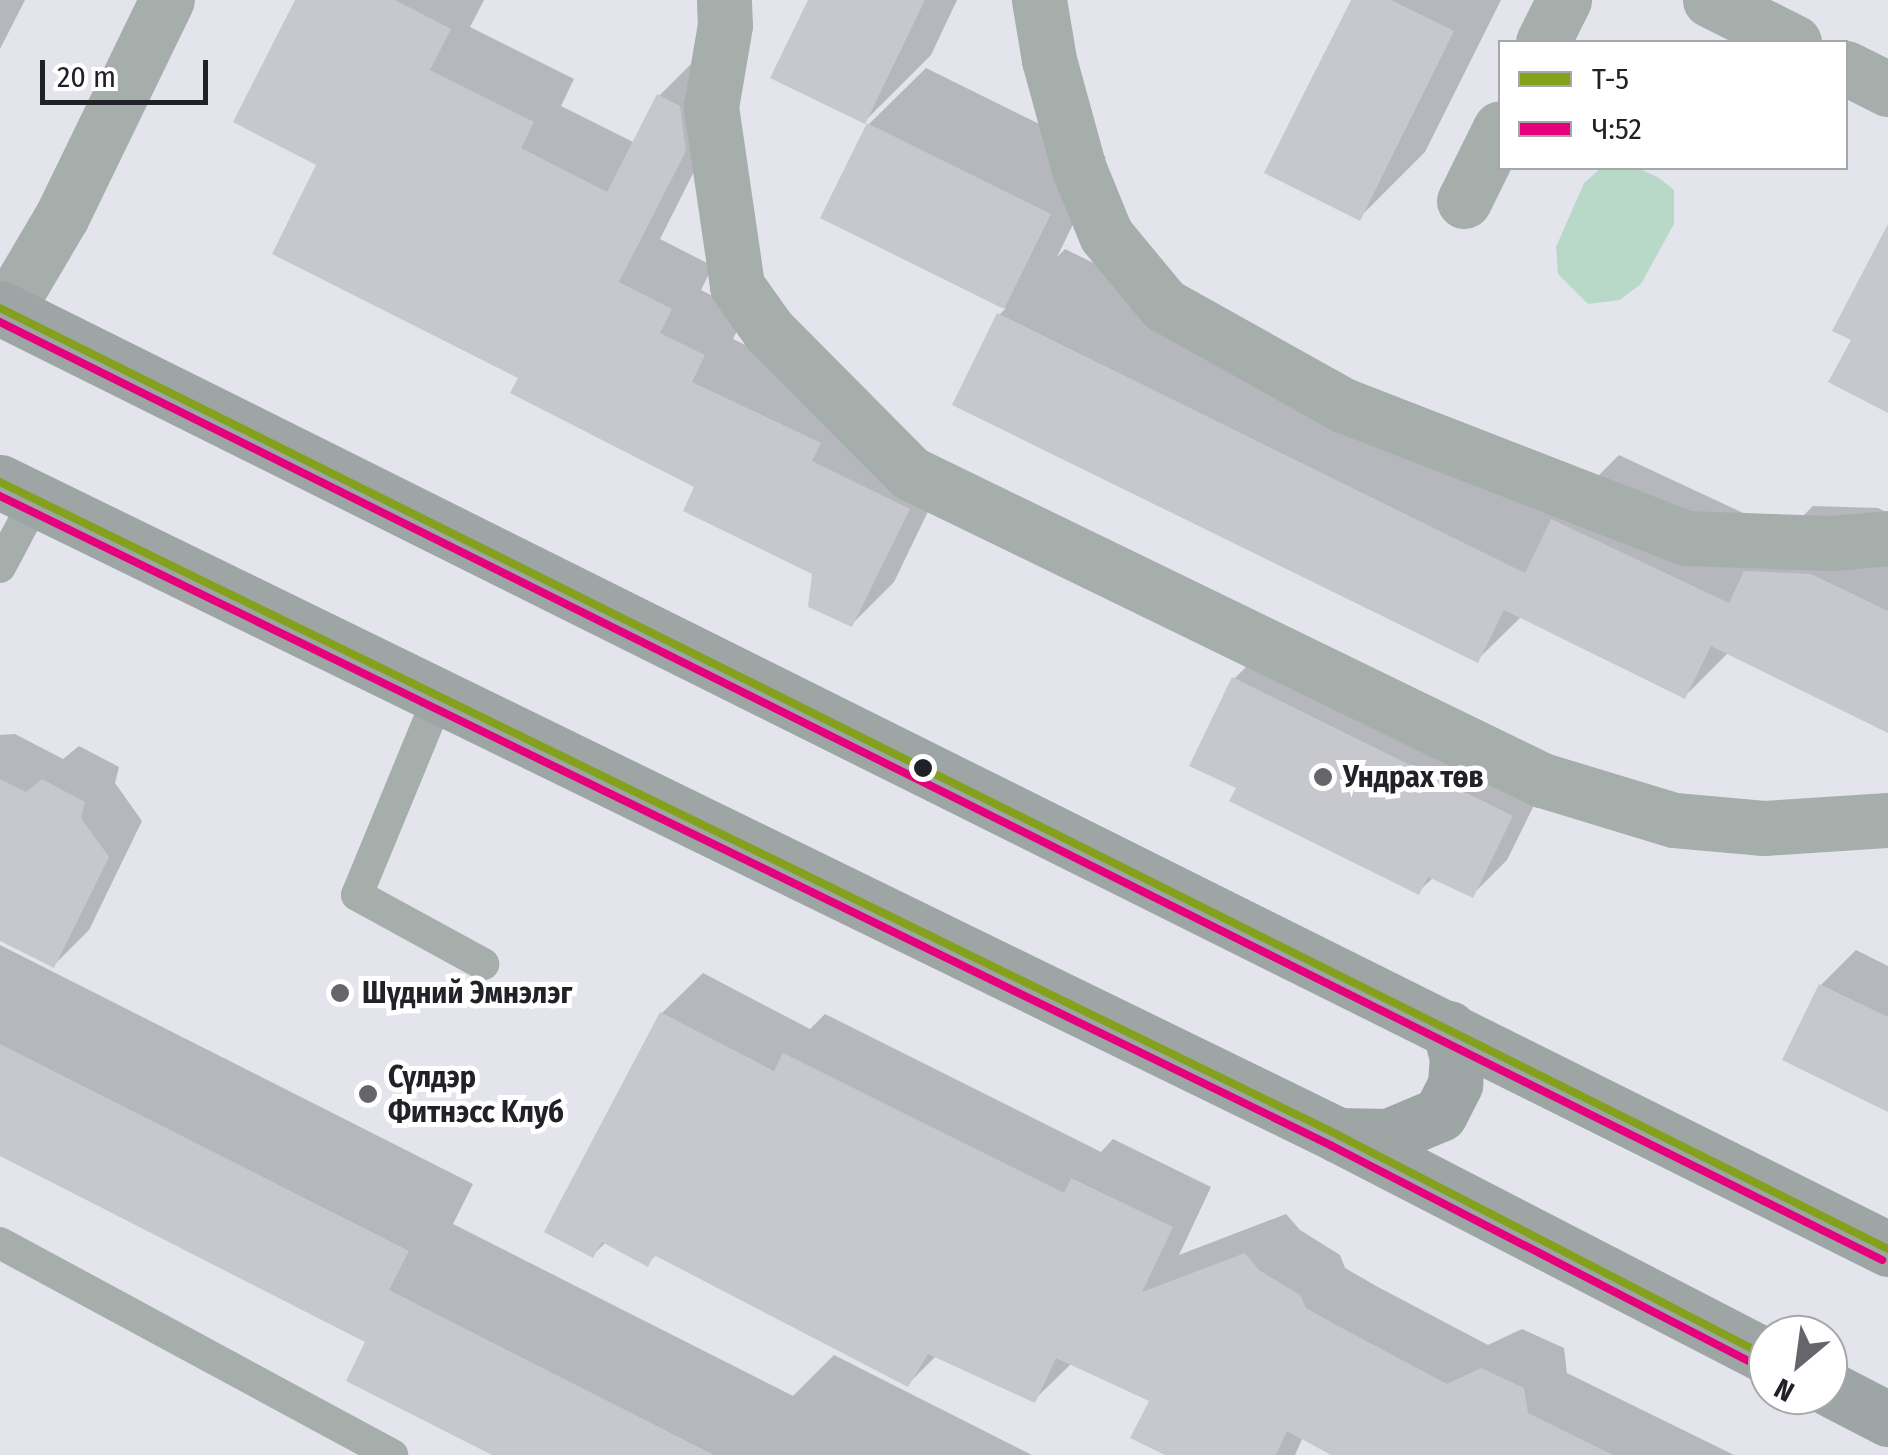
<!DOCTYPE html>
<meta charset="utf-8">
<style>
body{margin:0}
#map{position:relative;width:1888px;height:1455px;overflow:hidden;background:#e4e5ec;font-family:"Fira Sans Condensed",sans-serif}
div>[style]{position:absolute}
.green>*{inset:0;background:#b9d9c8}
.shadow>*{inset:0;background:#0003}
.building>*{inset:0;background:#c7c8cd}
.service>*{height:32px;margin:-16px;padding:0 16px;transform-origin:16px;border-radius:16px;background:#a6aeab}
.minor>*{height:55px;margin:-27.5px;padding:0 27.5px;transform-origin:27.5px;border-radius:27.5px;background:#a6aeab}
.primary>*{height:55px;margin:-27.5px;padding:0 27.5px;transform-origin:27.5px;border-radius:27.5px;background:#9da6a4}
.bus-1>*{height:8px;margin:-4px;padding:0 4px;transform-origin:4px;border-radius:4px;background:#83a11c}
.bus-2>*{height:8px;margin:-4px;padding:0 4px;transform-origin:4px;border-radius:4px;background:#e5007d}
.dots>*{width:28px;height:28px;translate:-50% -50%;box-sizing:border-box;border:5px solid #fff;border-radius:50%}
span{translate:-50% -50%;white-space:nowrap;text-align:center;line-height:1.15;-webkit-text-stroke:10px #fff;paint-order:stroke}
.poi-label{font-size:30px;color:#212227;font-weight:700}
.left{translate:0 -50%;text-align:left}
.legend{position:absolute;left:1498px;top:40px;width:350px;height:130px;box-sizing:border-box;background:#fff;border:2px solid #a6a7a9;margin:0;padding:12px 18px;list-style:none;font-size:30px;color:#212227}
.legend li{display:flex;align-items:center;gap:20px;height:50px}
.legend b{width:50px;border:2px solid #a6a7a9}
.north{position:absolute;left:1748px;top:1315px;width:100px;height:100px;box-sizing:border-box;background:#fff;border:2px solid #a6a7a9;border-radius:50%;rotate:209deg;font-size:28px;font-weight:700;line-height:40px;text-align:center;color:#212227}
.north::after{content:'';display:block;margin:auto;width:35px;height:45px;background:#65666c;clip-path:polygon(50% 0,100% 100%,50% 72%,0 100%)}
.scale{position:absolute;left:40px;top:60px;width:168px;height:45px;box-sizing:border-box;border:5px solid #212227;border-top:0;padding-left:12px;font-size:30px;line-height:35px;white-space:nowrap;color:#212227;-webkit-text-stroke:8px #fff;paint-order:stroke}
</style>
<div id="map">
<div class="green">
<i style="clip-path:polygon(1601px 168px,1638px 168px,1659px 178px,1674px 190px,1674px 224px,1641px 284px,1620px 300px,1588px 304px,1558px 274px,1556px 247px,1584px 183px)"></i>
</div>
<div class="shadow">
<i style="clip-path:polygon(0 0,25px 0,0 49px)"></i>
<i style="clip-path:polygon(298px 0,484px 0,470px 27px,574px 79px,561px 106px,635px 143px,659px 96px,702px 53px,727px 106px,660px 239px,713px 266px,701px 290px,746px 313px,733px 339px,861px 400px,853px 418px,950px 466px,894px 582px,852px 624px,815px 572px,698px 486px,521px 377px,320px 164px)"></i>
<i style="clip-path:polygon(810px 0,957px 0,931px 55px,865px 121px)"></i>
<i style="clip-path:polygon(1354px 0,1501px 0,1425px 152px,1359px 218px)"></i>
<i style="clip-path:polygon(926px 68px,1106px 157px,1057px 257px,1065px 249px,1575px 499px,1619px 455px,1786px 533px,1813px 506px,1878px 508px,1888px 513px,1888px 730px,1729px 652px,1685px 696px,1522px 616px,1477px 660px,999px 315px,1006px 308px,824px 217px,869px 124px)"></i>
<i style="clip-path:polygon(1269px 644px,1546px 781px,1507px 860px,1472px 895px,1434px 877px,1418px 892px,1239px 787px,1234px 679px)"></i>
<i style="clip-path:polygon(15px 734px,63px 759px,79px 746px,119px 767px,115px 783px,142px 821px,89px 930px,54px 965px,0 938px,0 735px)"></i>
<i style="clip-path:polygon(0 945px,473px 1184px,453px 1224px,793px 1396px,834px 1355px,1032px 1455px,498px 1455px,369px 1341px,0 1154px)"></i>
<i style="clip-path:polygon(1856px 950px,1888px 966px,1888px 1109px,1785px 1059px,1821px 985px)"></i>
<i style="clip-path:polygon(703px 973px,810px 1029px,825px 1014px,1101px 1152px,1113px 1139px,1211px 1187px,1179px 1255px,1286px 1214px,1300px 1230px,1340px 1255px,1345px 1268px,1378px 1287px,1488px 1345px,1522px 1329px,1564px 1348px,1567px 1373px,1734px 1455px,1336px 1455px,1303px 1437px,1295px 1455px,1171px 1455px,1152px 1399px,1072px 1363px,1034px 1400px,937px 1355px,908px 1384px,657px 1254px,647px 1264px,606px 1242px,593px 1255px,548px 1231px,662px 1013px)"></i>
</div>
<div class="building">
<i style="clip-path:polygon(295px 0,395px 0,451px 29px,430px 70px,534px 122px,521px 148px,607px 192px,657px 94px,680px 106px,686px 151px,619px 282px,672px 309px,660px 333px,705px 355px,692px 382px,821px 443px,812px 461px,910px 509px,852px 627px,808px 607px,812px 574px,683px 511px,694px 487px,510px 393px,518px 378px,272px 254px,316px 165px,233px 122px)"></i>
<i style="clip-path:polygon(808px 0,925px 0,865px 124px,770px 78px)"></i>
<i style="clip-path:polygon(1351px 0,1391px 0,1454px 31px,1360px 221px,1264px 173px)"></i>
<i style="clip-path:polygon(867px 123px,1051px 214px,1004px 309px,820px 218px)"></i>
<i style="clip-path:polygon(1888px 224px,1888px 413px,1828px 382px,1851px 340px,1832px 331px)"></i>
<i style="clip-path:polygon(997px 313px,1525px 573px,1551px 519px,1729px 603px,1744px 571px,1811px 574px,1888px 611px,1888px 733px,1711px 646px,1685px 699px,1504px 610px,1478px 663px,952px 405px)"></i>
<i style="clip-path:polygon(1232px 677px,1513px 816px,1473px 898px,1428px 877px,1419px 895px,1229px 801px,1236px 788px,1189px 766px)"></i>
<i style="clip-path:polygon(0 779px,26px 792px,42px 779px,85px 802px,81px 818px,109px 857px,54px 968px,0 941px)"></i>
<i style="clip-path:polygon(1819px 984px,1888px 1017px,1888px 1112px,1782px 1060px)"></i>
<i style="clip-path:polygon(660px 1012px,774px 1071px,783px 1053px,1064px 1193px,1071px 1178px,1173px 1227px,1142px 1292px,1245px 1253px,1259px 1270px,1300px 1295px,1306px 1308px,1338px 1326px,1447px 1384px,1481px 1368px,1524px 1388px,1528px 1413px,1613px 1455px,1331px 1455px,1287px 1431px,1276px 1455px,1165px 1455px,1130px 1438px,1149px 1401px,1056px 1358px,1035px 1403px,928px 1354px,908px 1387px,654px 1255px,648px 1267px,602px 1242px,593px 1258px,544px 1232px)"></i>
<i style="clip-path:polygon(0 1044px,409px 1251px,389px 1290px,714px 1455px,492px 1455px,346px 1381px,365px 1342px,0 1156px)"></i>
</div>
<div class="service">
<i style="left:0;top:567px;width:77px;rotate:-62.1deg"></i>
<i style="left:439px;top:696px;width:215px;rotate:112.4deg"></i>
<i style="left:357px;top:895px;width:144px;rotate:28.7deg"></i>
<i style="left:0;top:1243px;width:446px;rotate:28.4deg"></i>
</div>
<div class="minor">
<i style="left:724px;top:0;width:25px;rotate:88deg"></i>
<i style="left:725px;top:25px;width:83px;rotate:99.7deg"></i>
<i style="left:711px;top:107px;width:181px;rotate:81.7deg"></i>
<i style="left:737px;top:286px;width:55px;rotate:54.6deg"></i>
<i style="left:769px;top:331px;width:200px;rotate:45.2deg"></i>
<i style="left:910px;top:473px;width:703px;rotate:25.91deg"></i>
<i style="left:1542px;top:780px;width:138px;rotate:16.9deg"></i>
<i style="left:1674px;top:820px;width:90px;rotate:5.1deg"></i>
<i style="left:1764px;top:828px;width:124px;rotate:-3.7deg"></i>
<i style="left:1039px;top:0;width:61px;rotate:80.5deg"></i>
<i style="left:1049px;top:60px;width:113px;rotate:74.6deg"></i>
<i style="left:1079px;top:169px;width:71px;rotate:67.8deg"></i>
<i style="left:1106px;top:235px;width:91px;rotate:50.4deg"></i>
<i style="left:1164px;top:305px;width:205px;rotate:29.2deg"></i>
<i style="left:1343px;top:405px;width:368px;rotate:21.2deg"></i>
<i style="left:1686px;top:538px;width:146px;rotate:2deg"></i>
<i style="left:1832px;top:543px;width:56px;rotate:-5.1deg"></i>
<i style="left:1710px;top:0;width:94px;rotate:26.6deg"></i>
<i style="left:1543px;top:42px;width:47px;rotate:-63.4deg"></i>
<i style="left:1846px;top:68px;width:47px;rotate:26.6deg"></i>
<i style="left:1464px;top:201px;width:81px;rotate:-63.7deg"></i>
<i style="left:6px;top:311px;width:110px;rotate:-59.5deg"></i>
<i style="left:62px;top:216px;width:240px;rotate:-64.1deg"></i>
</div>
<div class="primary">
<i style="left:0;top:308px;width:2110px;rotate:26.49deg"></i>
<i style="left:0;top:482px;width:1489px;rotate:26.01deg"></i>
<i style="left:1338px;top:1135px;width:484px;rotate:27.3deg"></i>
<i style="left:1338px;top:1135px;width:50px;rotate:1.1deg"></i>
<i style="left:1388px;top:1136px;width:56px;rotate:-22.9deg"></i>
<i style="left:1440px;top:1114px;width:34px;rotate:-63deg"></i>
<i style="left:1455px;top:1084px;width:26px;rotate:-86deg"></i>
<i style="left:1457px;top:1058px;width:31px;rotate:-105deg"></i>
<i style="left:1828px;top:1388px;width:68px;rotate:27.3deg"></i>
</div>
<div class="bus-1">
<i style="left:0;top:308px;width:2110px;rotate:26.49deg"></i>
<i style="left:0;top:482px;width:1489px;rotate:26.01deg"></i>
<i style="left:1338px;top:1135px;width:484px;rotate:27.3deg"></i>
</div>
<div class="bus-2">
<i style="left:0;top:322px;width:2103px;rotate:26.49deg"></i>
<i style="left:0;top:496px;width:1482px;rotate:26.01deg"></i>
<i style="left:1332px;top:1146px;width:484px;rotate:27.3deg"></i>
</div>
<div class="dots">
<i style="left:923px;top:768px;background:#212227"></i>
<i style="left:1323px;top:777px;background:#65666c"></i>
<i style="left:340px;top:993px;background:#65666c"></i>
<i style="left:368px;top:1094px;background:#65666c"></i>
</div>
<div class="poi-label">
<span class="left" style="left:1343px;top:777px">Ундрах төв</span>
<span class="left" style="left:362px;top:993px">Шүдний Эмнэлэг</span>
<span class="left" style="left:388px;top:1094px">Сүлдэр<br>Фитнэсс Kлуб</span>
</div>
<ul class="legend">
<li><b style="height:12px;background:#83a11c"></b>Т-5</li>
<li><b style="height:12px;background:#e5007d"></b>Ч:52</li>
</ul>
<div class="north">N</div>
<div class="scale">20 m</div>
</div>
